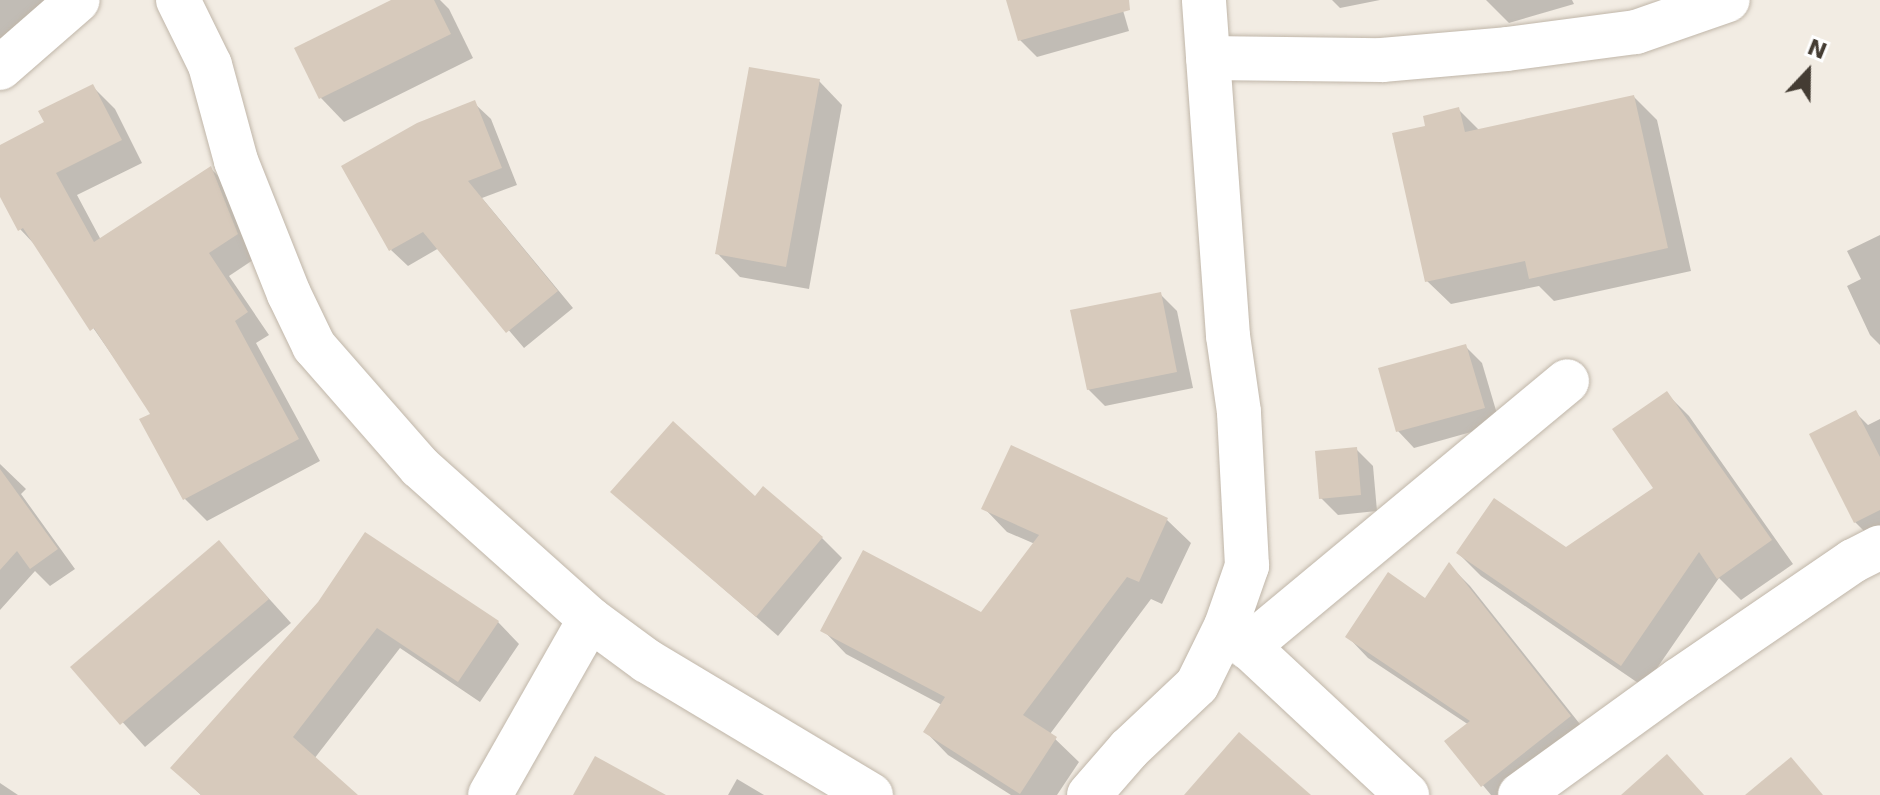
<!DOCTYPE html>
<style>
body{margin:0}
#map{position:relative;width:1880px;height:795px;overflow:hidden;background:#f2ece3;font-family:"DejaVu Sans",sans-serif}
div>[style]{position:absolute}
.shadow>*{inset:0;background:#0003}
.building>*{inset:0;background:#d7cabc}
.roads{filter:drop-shadow(0 0 2px #c0b6a9) drop-shadow(0 0 2px #c0b6a9)}
.minor>*{height:44px;margin:-22px;padding:0 22px;transform-origin:22px;border-radius:22px;background:#fff}
span{translate:-50% -50%;white-space:nowrap;text-align:center;line-height:1.15;-webkit-text-stroke:6px #fff;paint-order:stroke}
.north{position:absolute;left:1768px;top:32px;width:80px;height:80px;-webkit-text-stroke:6px #fff;paint-order:stroke;rotate:22deg;font-size:22px;font-weight:700;line-height:32px;text-align:center;color:#443c33}
.north::after{content:'';display:block;margin:auto;width:28px;height:36px;background:#443c33;clip-path:polygon(50% 0,100% 100%,50% 72%,0 100%)}
</style>
<div id="map">
<div class="shadow">
<i style="clip-path:polygon(0 0,53px 0,0 42px)"></i>
<i style="clip-path:polygon(396px 0,440px 0,449px 9px,473px 58px,344px 122px,321px 98px,297px 48px)"></i>
<i style="clip-path:polygon(1008px 0,1120px 0,1129px 31px,1037px 57px,1020px 40px)"></i>
<i style="clip-path:polygon(1332px 0,1380px 0,1340px 8px)"></i>
<i style="clip-path:polygon(1486px 0,1572px 0,1574px 4px,1509px 23px)"></i>
<i style="clip-path:polygon(819px 81px,842px 105px,809px 289px,740px 277px,717px 253px)"></i>
<i style="clip-path:polygon(93px 87px,115px 109px,142px 163px,77px 195px,101px 240px,211px 169px,233px 190px,259px 256px,229px 276px,269px 335px,256px 343px,320px 461px,207px 521px,185px 499px,142px 420px,153px 414px,37px 247px,20px 229px,0 193px,0 147px,46px 123px)"></i>
<i style="clip-path:polygon(1634px 97px,1657px 120px,1691px 271px,1554px 301px,1539px 286px,1451px 304px,1427px 281px,1459px 110px,1480px 131px)"></i>
<i style="clip-path:polygon(474px 103px,491px 119px,517px 185px,482px 198px,573px 308px,524px 348px,439px 248px,408px 266px,391px 250px)"></i>
<i style="clip-path:polygon(1880px 235px,1880px 345px,1870px 335px,1847px 286px,1861px 279px,1847px 251px)"></i>
<i style="clip-path:polygon(1160px 294px,1177px 311px,1193px 388px,1105px 406px,1088px 389px)"></i>
<i style="clip-path:polygon(1466px 347px,1482px 363px,1500px 424px,1414px 448px,1398px 431px)"></i>
<i style="clip-path:polygon(1667px 394px,1689px 416px,1793px 564px,1741px 600px,1719px 578px,1644px 687px,1481px 576px,1458px 553px,1566px 550px,1656px 488px)"></i>
<i style="clip-path:polygon(1856px 413px,1868px 425px,1880px 419px,1880px 541px,1876px 543px,1855px 522px)"></i>
<i style="clip-path:polygon(1356px 449px,1373px 466px,1377px 511px,1338px 515px,1321px 498px)"></i>
<i style="clip-path:polygon(0 464px,26px 489px,21px 494px,75px 569px,50px 586px,35px 571px,0 610px)"></i>
<i style="clip-path:polygon(612px 492px,755px 499px,822px 538px,842px 558px,778px 636px)"></i>
<i style="clip-path:polygon(984px 508px,1167px 520px,1191px 543px,1162px 604px,1151px 599px,1050px 734px,1079px 762px,1057px 795px,1011px 795px,948px 755px,925px 731px,942px 705px,846px 654px,823px 630px,982px 615px,1035px 544px,1007px 532px)"></i>
<i style="clip-path:polygon(219px 543px,291px 623px,145px 747px,73px 667px)"></i>
<i style="clip-path:polygon(1450px 566px,1470px 586px,1591px 738px,1518px 795px,1491px 795px,1447px 742px,1469px 725px,1368px 658px,1348px 637px,1426px 600px)"></i>
<i style="clip-path:polygon(319px 603px,498px 622px,519px 644px,480px 702px,400px 648px,314px 759px,355px 795px,201px 795px,173px 768px)"></i>
<i style="clip-path:polygon(737px 779px,764px 795px,728px 795px)"></i>
<i style="clip-path:polygon(0 783px,18px 795px,0 795px)"></i>
</div>
<div class="building">
<i style="clip-path:polygon(391px 0,434px 0,451px 34px,319px 99px,294px 48px)"></i>
<i style="clip-path:polygon(1006px 0,1129px 0,1130px 10px,1018px 41px)"></i>
<i style="clip-path:polygon(749px 67px,820px 79px,786px 267px,715px 254px)"></i>
<i style="clip-path:polygon(93px 84px,122px 140px,56px 173px,94px 242px,211px 166px,238px 234px,209px 253px,248px 312px,235px 321px,299px 439px,183px 500px,139px 419px,150px 414px,94px 328px,90px 331px,23px 228px,18px 231px,0 197px,0 145px,44px 122px,38px 111px)"></i>
<i style="clip-path:polygon(1634px 95px,1668px 248px,1529px 279px,1525px 261px,1425px 282px,1392px 133px,1425px 126px,1423px 116px,1459px 107px,1465px 132px)"></i>
<i style="clip-path:polygon(475px 100px,502px 168px,468px 181px,558px 291px,506px 333px,423px 232px,389px 251px,341px 166px,417px 123px)"></i>
<i style="clip-path:polygon(1161px 292px,1177px 372px,1087px 390px,1070px 310px)"></i>
<i style="clip-path:polygon(1466px 344px,1485px 408px,1396px 432px,1378px 368px)"></i>
<i style="clip-path:polygon(1667px 391px,1772px 540px,1717px 579px,1699px 552px,1621px 666px,1456px 553px,1494px 498px,1566px 547px,1653px 488px,1612px 429px)"></i>
<i style="clip-path:polygon(1856px 410px,1880px 457px,1880px 510px,1854px 523px,1809px 434px)"></i>
<i style="clip-path:polygon(673px 421px,755px 496px,763px 486px,823px 537px,756px 617px,610px 492px)"></i>
<i style="clip-path:polygon(1011px 445px,1168px 518px,1139px 582px,1127px 577px,1023px 715px,1057px 737px,1020px 794px,923px 732px,945px 697px,820px 631px,863px 550px,981px 612px,1039px 535px,981px 509px)"></i>
<i style="clip-path:polygon(1357px 447px,1361px 495px,1319px 499px,1315px 451px)"></i>
<i style="clip-path:polygon(0 469px,58px 549px,30px 569px,17px 551px,0 570px)"></i>
<i style="clip-path:polygon(365px 532px,499px 621px,458px 682px,377px 628px,293px 737px,358px 795px,201px 795px,170px 768px,318px 602px)"></i>
<i style="clip-path:polygon(219px 540px,269px 599px,120px 725px,70px 667px)"></i>
<i style="clip-path:polygon(1449px 562px,1571px 716px,1481px 787px,1444px 741px,1470px 721px,1345px 637px,1388px 572px,1425px 598px)"></i>
<i style="clip-path:polygon(1239px 732px,1311px 795px,1184px 795px)"></i>
<i style="clip-path:polygon(1667px 754px,1704px 795px,1621px 795px)"></i>
<i style="clip-path:polygon(595px 756px,666px 795px,573px 795px)"></i>
<i style="clip-path:polygon(1791px 757px,1823px 795px,1745px 795px)"></i>
</div>
<div class="roads">
<div class="minor">
<i style="left:178px;top:0;width:72px;rotate:63.8deg"></i>
<i style="left:210px;top:65px;width:99px;rotate:74.8deg"></i>
<i style="left:236px;top:161px;width:143px;rotate:68.3deg"></i>
<i style="left:289px;top:294px;width:58px;rotate:64.3deg"></i>
<i style="left:314px;top:346px;width:161px;rotate:48.8deg"></i>
<i style="left:420px;top:467px;width:228px;rotate:41.8deg"></i>
<i style="left:590px;top:619px;width:71px;rotate:36.4deg"></i>
<i style="left:647px;top:661px;width:261px;rotate:30.9deg"></i>
<i style="left:1208px;top:58px;width:174px;rotate:0.7deg"></i>
<i style="left:1382px;top:60px;width:125px;rotate:-5deg"></i>
<i style="left:1507px;top:49px;width:130px;rotate:-7.5deg"></i>
<i style="left:1636px;top:32px;width:97px;rotate:-19.2deg"></i>
<i style="left:0;top:68px;width:103px;rotate:-41.1deg"></i>
<i style="left:1228px;top:628px;width:245px;rotate:43deg"></i>
<i style="left:1247px;top:647px;width:416px;rotate:-39.7deg"></i>
<i style="left:490px;top:795px;width:202px;rotate:-60.4deg"></i>
<i style="left:1089px;top:795px;width:61px;rotate:-49deg"></i>
<i style="left:1129px;top:749px;width:93px;rotate:-43.3deg"></i>
<i style="left:1197px;top:685px;width:66px;rotate:-63.8deg"></i>
<i style="left:1226px;top:626px;width:64px;rotate:-70.7deg"></i>
<i style="left:1247px;top:566px;width:154px;rotate:-93deg"></i>
<i style="left:1239px;top:412px;width:77px;rotate:-98.2deg"></i>
<i style="left:1228px;top:336px;width:337px;rotate:-94.1deg"></i>
<i style="left:1520px;top:795px;width:196px;rotate:-35.9deg"></i>
<i style="left:1679px;top:680px;width:211px;rotate:-34.4deg"></i>
<i style="left:1853px;top:561px;width:30px;rotate:-27deg"></i>
</div>
</div>
<div class="north">N</div>
</div>
